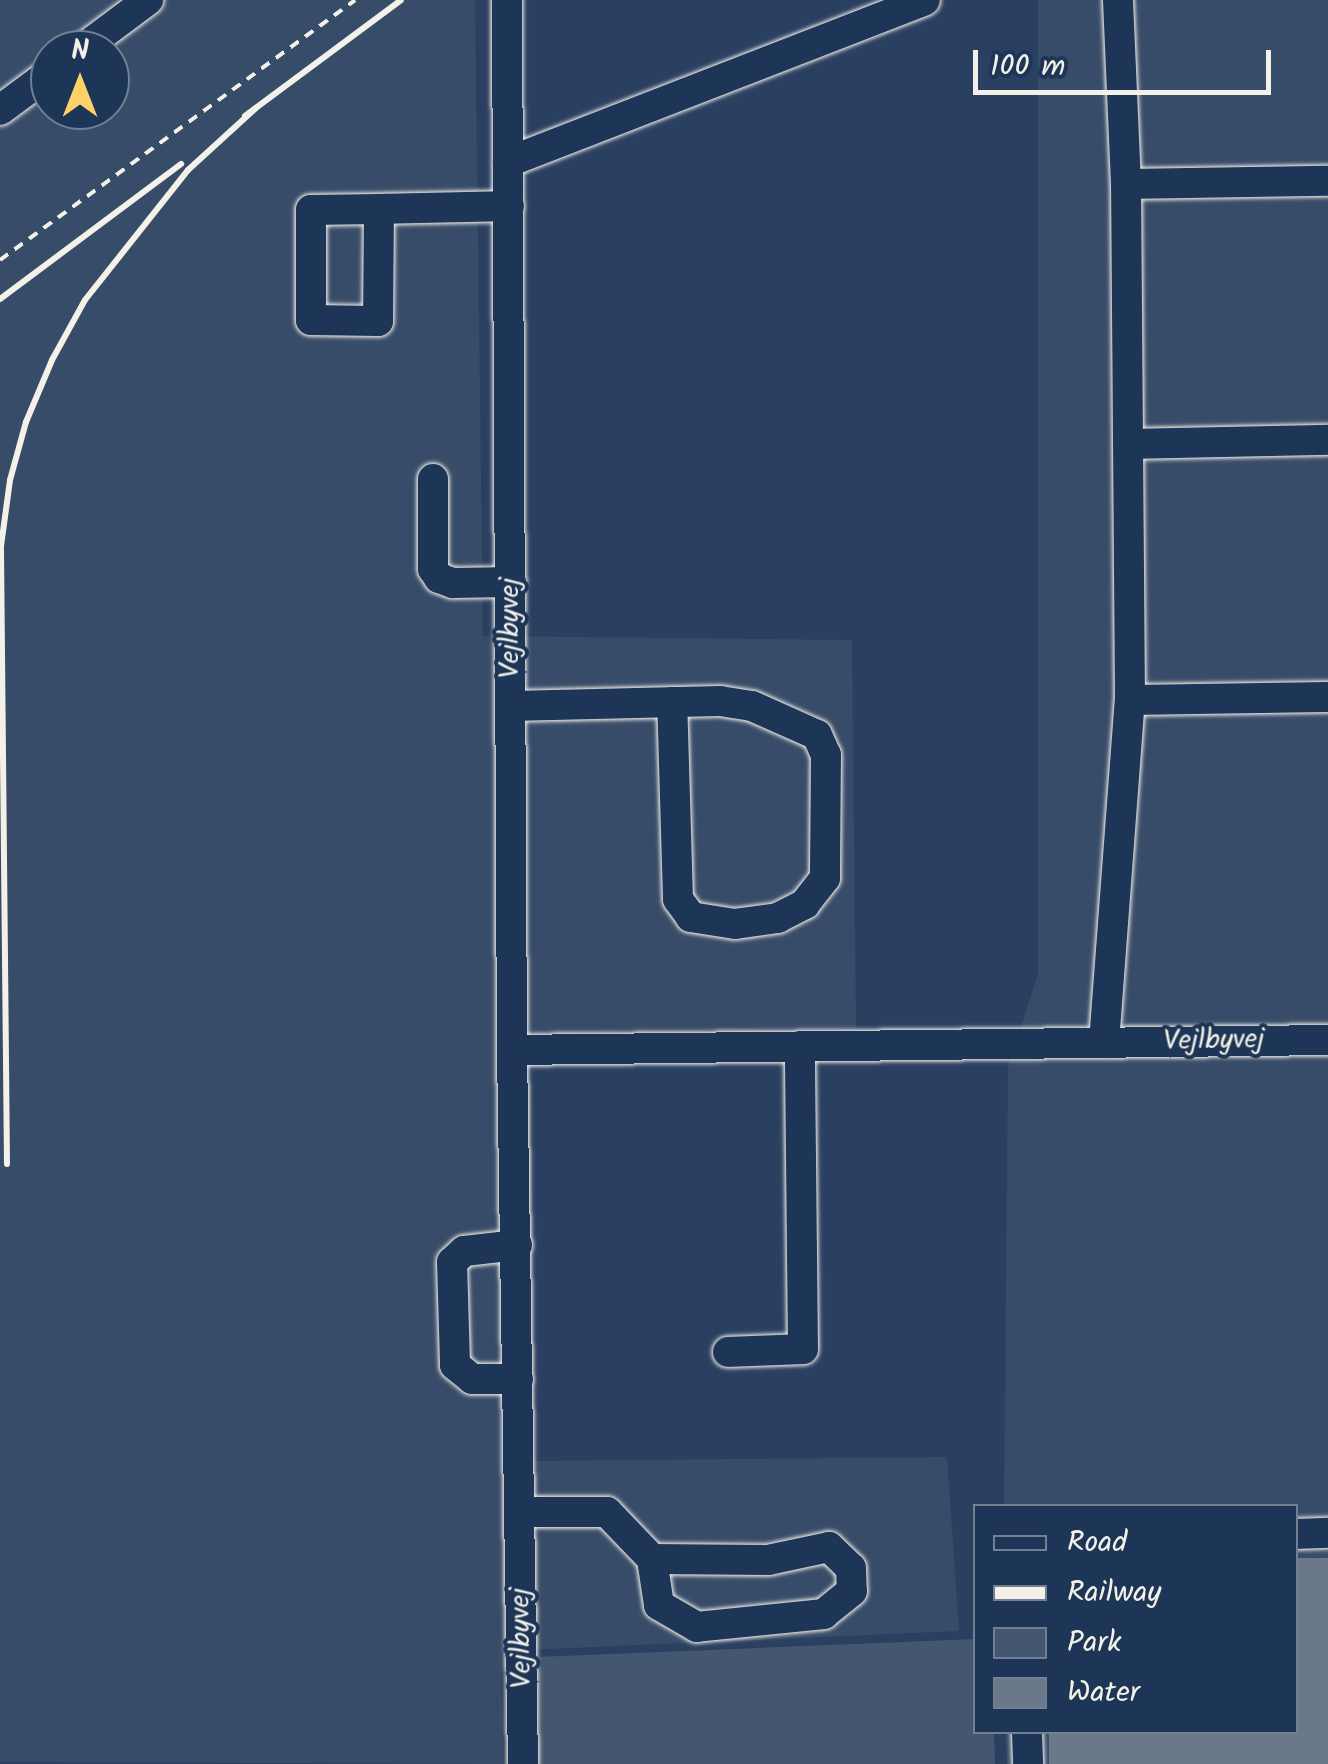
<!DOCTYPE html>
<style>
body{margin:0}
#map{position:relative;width:1328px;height:1764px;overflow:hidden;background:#2a4060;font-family:Kalam,sans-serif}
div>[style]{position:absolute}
.built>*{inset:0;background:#374c69}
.green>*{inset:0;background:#445771}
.water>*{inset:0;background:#6a788a}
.path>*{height:4px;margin-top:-2px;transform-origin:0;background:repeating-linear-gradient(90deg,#f4f1e8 0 10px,transparent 0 18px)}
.roads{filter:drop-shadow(0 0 2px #f4f1e8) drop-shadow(0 0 2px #f4f1e8)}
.minor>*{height:30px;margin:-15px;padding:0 15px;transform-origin:15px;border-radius:15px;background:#1d3557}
.rail>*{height:6px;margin:-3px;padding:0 3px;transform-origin:3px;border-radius:3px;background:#f4f1e8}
span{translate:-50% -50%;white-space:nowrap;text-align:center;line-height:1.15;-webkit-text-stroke:8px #1d3557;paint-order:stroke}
.street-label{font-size:28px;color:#f4f1e8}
.legend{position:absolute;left:973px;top:1504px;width:325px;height:230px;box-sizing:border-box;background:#1d3557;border:2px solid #738091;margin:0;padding:12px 18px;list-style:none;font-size:30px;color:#f4f1e8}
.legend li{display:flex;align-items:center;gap:20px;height:50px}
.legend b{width:50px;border:2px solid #738091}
.north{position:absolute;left:30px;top:30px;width:100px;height:100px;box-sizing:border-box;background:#1d3557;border:2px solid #738091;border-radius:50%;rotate:0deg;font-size:28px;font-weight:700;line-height:40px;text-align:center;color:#f4f1e8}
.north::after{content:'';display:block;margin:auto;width:35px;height:45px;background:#ffd166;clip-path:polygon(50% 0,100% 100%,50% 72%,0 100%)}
.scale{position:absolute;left:973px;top:50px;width:298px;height:45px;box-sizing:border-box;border:5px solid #f4f1e8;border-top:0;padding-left:12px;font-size:30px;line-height:35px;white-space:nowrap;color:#f4f1e8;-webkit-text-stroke:8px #1d3557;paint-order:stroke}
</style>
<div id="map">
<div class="built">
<i style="clip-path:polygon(evenodd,0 0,475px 0,483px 636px,852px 640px,856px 1028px,530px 1033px,534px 1461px,947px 1457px,959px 1631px,501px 1651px,502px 1764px,0 1762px,0 0,50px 50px,110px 50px,110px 110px,50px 110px,50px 50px)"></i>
<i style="clip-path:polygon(1038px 0,1328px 0,1328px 1764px,1007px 1764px,1006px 1732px,1296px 1732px,1296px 1506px,1004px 1506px,1008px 1066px,1038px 974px)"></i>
</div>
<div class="green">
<i style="clip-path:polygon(975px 1639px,976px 1732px,994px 1732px,995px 1764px,539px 1764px,537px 1657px)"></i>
</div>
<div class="water">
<i style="clip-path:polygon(1296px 1558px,1328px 1558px,1328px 1764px,1049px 1764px,1049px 1732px,1296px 1732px)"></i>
</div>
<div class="path">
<i style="left:0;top:260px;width:440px;rotate:-36.2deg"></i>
</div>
<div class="roads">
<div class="minor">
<i style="left:507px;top:0;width:1050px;rotate:89.73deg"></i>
<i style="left:512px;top:1050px;width:714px;rotate:89.12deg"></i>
<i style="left:81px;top:50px;width:84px;rotate:-36.7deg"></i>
<i style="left:0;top:110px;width:62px;rotate:-36.5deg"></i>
<i style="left:508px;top:162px;width:447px;rotate:-21.2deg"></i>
<i style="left:1126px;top:184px;width:202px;rotate:-0.9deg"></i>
<i style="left:379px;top:209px;width:112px;rotate:90.5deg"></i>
<i style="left:378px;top:321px;width:67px;rotate:-179.1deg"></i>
<i style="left:311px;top:320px;width:110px;rotate:-90deg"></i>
<i style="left:311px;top:210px;width:68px;rotate:-0.8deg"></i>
<i style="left:379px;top:209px;width:130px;rotate:-1.3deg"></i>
<i style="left:1130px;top:444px;width:198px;rotate:-1.2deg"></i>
<i style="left:433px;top:479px;width:90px;rotate:90deg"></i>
<i style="left:433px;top:569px;width:11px;rotate:56deg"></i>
<i style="left:439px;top:578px;width:15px;rotate:20deg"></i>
<i style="left:453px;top:583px;width:58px;rotate:-1deg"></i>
<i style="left:1130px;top:700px;width:198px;rotate:-0.9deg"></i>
<i style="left:511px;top:706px;width:209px;rotate:-1.4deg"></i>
<i style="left:720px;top:701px;width:32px;rotate:9deg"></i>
<i style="left:752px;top:706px;width:71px;rotate:24deg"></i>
<i style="left:817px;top:735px;width:22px;rotate:66deg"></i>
<i style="left:826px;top:755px;width:123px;rotate:90.5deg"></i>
<i style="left:825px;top:878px;width:33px;rotate:128deg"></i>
<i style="left:805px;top:904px;width:30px;rotate:153deg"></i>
<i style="left:778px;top:918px;width:43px;rotate:172.1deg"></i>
<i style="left:735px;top:924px;width:45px;rotate:-171deg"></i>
<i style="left:691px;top:917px;width:22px;rotate:-126deg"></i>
<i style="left:678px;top:899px;width:197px;rotate:-91.7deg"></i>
<i style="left:1104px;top:1043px;width:344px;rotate:-85.7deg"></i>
<i style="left:1130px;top:700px;width:516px;rotate:-90.44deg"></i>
<i style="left:1126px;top:184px;width:184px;rotate:-92.5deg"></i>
<i style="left:512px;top:1050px;width:816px;rotate:-0.7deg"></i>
<i style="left:517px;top:1245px;width:53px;rotate:173.5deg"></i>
<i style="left:464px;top:1251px;width:16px;rotate:137deg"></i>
<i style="left:452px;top:1262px;width:103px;rotate:88.3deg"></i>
<i style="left:455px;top:1365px;width:22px;rotate:39deg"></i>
<i style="left:472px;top:1379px;width:46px"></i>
<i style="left:728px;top:1352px;width:75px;rotate:-2.3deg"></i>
<i style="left:803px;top:1349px;width:303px;rotate:-90.6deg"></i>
<i style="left:520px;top:1512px;width:87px"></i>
<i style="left:607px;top:1512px;width:65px;rotate:46.2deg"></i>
<i style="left:652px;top:1559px;width:116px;rotate:0.5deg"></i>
<i style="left:768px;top:1560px;width:62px;rotate:-12deg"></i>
<i style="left:829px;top:1547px;width:30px;rotate:44deg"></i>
<i style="left:851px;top:1568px;width:23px;rotate:88deg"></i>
<i style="left:852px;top:1591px;width:36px;rotate:141deg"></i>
<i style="left:824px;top:1614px;width:128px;rotate:174.2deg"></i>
<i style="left:697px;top:1627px;width:44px;rotate:-149.9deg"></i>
<i style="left:659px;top:1605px;width:47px;rotate:-98.7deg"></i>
<i style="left:1296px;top:1534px;width:32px;rotate:-2deg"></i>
<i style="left:1027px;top:1732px;width:32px;rotate:88deg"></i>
</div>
</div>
<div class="rail">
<i style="left:245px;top:116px;width:194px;rotate:-36.6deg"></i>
<i style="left:0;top:299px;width:226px;rotate:-36.7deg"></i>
<i style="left:7px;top:1164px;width:618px;rotate:-90.56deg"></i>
<i style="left:1px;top:546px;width:67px;rotate:-82.2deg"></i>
<i style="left:10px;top:480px;width:60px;rotate:-74.6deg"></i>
<i style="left:26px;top:422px;width:67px;rotate:-67.2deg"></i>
<i style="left:52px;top:360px;width:68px;rotate:-61.2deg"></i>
<i style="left:85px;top:300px;width:166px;rotate:-51.6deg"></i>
<i style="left:188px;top:170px;width:92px;rotate:-42.4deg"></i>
</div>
<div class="street-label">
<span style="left:511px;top:628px;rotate:-90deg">Vejlbyvej</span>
<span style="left:1214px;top:1041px;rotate:-1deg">Vejlbyvej</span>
<span style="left:522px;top:1638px;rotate:-91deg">Vejlbyvej</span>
</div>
<ul class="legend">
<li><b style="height:12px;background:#1d3557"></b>Road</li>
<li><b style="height:12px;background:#f4f1e8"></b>Railway</li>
<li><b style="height:28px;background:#445771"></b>Park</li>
<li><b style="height:28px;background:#6a788a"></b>Water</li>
</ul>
<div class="north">N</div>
<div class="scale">100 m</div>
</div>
